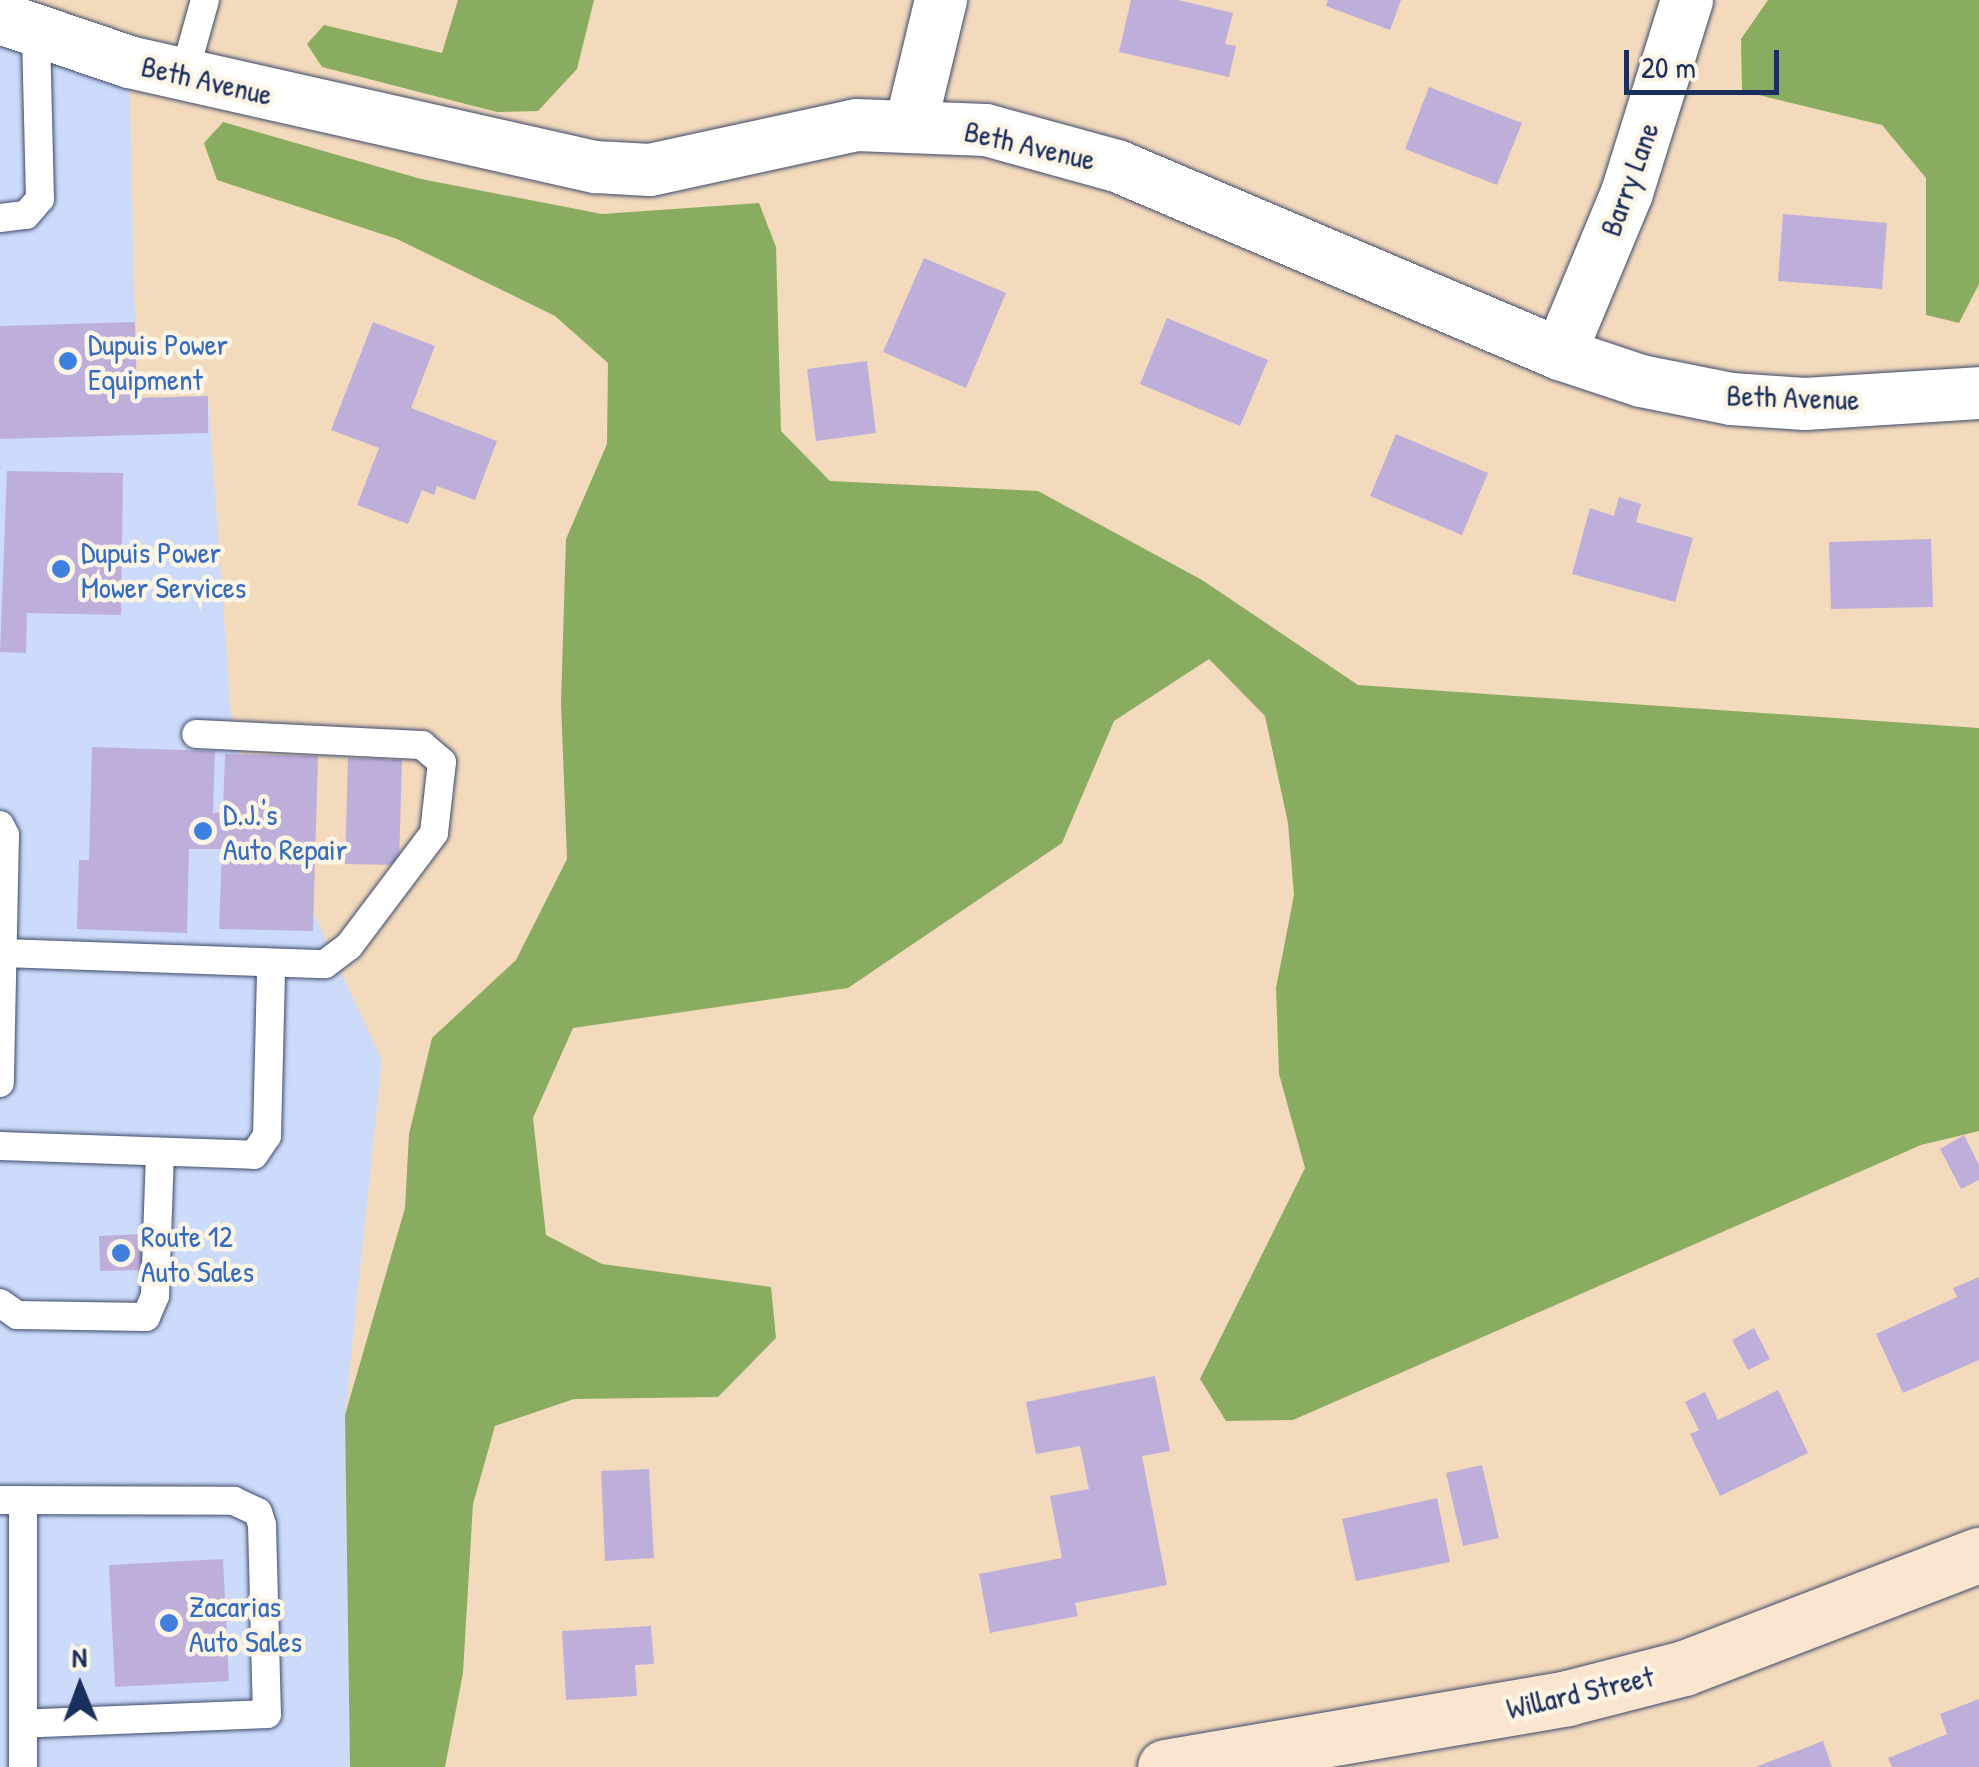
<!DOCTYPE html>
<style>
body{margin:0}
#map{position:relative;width:1979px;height:1767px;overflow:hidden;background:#f4dabc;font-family:"Patrick Hand",sans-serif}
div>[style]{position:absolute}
.built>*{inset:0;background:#cddbfa}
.forest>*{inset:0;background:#8aac60}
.building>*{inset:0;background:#beafda}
.roads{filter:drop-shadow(0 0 2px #3c496c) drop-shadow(0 0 2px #3c496c)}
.lane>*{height:28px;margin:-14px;padding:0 14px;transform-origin:14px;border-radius:14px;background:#fff}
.street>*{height:52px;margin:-26px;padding:0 26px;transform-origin:26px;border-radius:26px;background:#fff}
.secondary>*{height:55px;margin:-27.5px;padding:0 27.5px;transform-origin:27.5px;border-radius:27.5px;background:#fbe5cf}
.dots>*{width:28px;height:28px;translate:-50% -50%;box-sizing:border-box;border:5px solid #fcf5e5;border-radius:50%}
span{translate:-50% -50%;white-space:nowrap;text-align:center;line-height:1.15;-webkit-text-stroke:9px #fcf5e5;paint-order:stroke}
.street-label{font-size:30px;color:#1b2f5e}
.shop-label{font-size:30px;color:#366cbe}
.left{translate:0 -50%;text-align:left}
.north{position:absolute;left:30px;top:1637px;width:100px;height:100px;-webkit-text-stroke:8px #fcf5e5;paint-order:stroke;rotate:359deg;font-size:28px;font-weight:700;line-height:40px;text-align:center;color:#1b2f5e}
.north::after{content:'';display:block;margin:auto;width:35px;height:45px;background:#1b2f5e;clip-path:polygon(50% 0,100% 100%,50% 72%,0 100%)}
.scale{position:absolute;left:1624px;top:50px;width:155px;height:45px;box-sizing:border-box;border:5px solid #1b2f5e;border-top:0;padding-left:12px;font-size:30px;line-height:35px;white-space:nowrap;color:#1b2f5e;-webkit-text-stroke:8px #fcf5e5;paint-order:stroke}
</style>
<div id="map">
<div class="built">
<i style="clip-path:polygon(0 18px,129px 62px,137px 398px,208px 396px,233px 740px,382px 1060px,345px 1415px,350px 1767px,0 1767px)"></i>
</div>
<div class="forest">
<i style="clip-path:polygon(458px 0,594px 0,577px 69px,538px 111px,497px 112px,322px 67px,307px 44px,324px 25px,442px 53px)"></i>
<i style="clip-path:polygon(1768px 0,1979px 0,1979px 284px,1959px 323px,1926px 315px,1926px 178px,1882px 125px,1742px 91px,1741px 39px)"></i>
<i style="clip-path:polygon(223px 122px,421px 179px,602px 214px,759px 203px,776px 247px,781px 431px,830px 481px,1038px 491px,1202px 580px,1358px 685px,1979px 728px,1979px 1131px,1921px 1145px,1293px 1420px,1226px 1421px,1200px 1379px,1305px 1168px,1279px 1074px,1276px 988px,1294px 895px,1288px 823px,1265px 716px,1209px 659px,1114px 721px,1062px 843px,848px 988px,573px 1028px,533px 1118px,546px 1235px,602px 1264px,771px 1287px,776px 1338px,718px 1397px,574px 1399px,495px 1426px,473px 1504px,463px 1673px,445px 1767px,350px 1767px,345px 1415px,405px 1208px,409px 1134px,432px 1038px,516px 960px,567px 859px,561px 703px,566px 539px,607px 444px,608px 363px,555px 316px,397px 239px,217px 180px,204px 143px)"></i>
</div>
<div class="building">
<i style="clip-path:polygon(1131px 0,1178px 0,1233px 13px,1225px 44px,1236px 46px,1229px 77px,1119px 52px)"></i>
<i style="clip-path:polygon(1328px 0,1401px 0,1390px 30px,1326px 6px)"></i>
<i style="clip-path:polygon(1429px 87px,1522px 123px,1497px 185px,1405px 149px)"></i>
<i style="clip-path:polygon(1783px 214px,1887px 223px,1882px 289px,1778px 281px)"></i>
<i style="clip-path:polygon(924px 258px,1006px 293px,966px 388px,883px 352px)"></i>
<i style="clip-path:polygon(1167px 318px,1268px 360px,1240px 426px,1140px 384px)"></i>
<i style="clip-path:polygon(135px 322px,137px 398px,208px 396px,208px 433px,0 439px,0 326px)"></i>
<i style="clip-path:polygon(373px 322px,435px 346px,411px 408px,497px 441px,475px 500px,437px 486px,434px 495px,422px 490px,408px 524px,357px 505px,379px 448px,331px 430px)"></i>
<i style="clip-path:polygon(867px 361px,876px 433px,816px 441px,807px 369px)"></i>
<i style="clip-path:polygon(1396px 434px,1488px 473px,1462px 535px,1370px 496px)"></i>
<i style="clip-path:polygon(7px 471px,123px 473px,121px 615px,27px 613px,26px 653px,0 652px)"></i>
<i style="clip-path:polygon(1619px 497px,1641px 504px,1636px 522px,1693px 538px,1675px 602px,1572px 574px,1590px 508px,1614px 516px)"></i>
<i style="clip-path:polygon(1931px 539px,1933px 607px,1831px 609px,1829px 542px)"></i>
<i style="clip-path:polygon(92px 747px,215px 751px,213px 813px,223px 812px,225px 754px,318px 756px,313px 931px,219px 929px,222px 849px,189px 849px,187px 933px,77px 929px,79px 860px,89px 860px)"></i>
<i style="clip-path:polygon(348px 758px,402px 760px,399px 865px,345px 864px)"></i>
<i style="clip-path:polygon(1964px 1135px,1979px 1165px,1979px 1180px,1961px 1189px,1940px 1149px)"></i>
<i style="clip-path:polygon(142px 1234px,144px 1270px,100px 1271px,99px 1236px)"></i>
<i style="clip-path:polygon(1979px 1277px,1979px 1360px,1903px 1393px,1876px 1334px,1957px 1297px,1953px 1288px)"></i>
<i style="clip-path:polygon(1754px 1328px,1770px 1359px,1748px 1370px,1732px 1340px)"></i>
<i style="clip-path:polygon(1155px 1376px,1170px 1451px,1142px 1456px,1167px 1585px,1075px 1603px,1078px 1616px,990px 1633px,979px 1574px,1062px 1558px,1050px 1496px,1089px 1489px,1080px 1446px,1036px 1454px,1026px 1402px)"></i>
<i style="clip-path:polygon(1778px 1390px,1808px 1453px,1720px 1496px,1690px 1434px,1699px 1430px,1685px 1402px,1705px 1392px,1718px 1420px)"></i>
<i style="clip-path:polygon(1482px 1465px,1499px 1538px,1463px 1546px,1446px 1473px)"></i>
<i style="clip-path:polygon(649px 1469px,654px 1558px,605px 1561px,601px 1471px)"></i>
<i style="clip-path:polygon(1437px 1498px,1450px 1562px,1356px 1581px,1342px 1519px)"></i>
<i style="clip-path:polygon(223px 1559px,229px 1681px,115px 1687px,109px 1565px)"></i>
<i style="clip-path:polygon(651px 1626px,654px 1664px,635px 1665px,637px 1696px,566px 1700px,562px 1631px)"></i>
<i style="clip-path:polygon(1979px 1699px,1979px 1767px,1892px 1767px,1888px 1758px,1947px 1734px,1940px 1714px)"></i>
<i style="clip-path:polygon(1823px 1741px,1832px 1767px,1755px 1767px)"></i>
</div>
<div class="roads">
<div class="lane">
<i style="left:184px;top:75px;width:78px;rotate:-74.4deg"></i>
<i style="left:0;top:218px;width:26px;rotate:-7deg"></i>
<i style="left:26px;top:215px;width:21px;rotate:-49deg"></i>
<i style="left:40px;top:199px;width:169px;rotate:-91.4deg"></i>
<i style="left:0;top:825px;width:11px;rotate:63deg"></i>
<i style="left:5px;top:835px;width:248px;rotate:91.2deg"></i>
<i style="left:3px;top:953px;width:322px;rotate:2deg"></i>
<i style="left:325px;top:964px;width:30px;rotate:-37deg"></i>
<i style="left:349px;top:946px;width:141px;rotate:-53deg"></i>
<i style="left:434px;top:833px;width:71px;rotate:-83.6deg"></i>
<i style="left:442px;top:762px;width:26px;rotate:-140deg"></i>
<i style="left:422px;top:745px;width:226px;rotate:-177.2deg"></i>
<i style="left:0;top:1146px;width:254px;rotate:2deg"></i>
<i style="left:254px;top:1155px;width:23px;rotate:-56deg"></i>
<i style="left:267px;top:1136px;width:169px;rotate:-88.6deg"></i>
<i style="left:0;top:1303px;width:21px;rotate:35deg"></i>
<i style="left:17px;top:1315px;width:129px;rotate:0.9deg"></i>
<i style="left:146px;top:1317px;width:23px;rotate:-67deg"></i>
<i style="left:155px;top:1296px;width:142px;rotate:-88deg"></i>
<i style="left:0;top:1500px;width:234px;rotate:0.2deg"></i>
<i style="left:234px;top:1501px;width:26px;rotate:25deg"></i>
<i style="left:258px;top:1512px;width:14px;rotate:73deg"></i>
<i style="left:262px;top:1525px;width:189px;rotate:88.5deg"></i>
<i style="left:267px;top:1714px;width:244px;rotate:177.7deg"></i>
<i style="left:23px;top:1500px;width:267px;rotate:90deg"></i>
</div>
<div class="street">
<i style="left:0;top:18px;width:136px;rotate:18.8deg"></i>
<i style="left:129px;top:62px;width:479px;rotate:12.7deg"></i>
<i style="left:596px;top:167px;width:54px;rotate:3.2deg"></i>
<i style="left:650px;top:170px;width:211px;rotate:-12.3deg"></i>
<i style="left:856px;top:125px;width:130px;rotate:2.2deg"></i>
<i style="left:986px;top:130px;width:136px;rotate:15.4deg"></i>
<i style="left:1117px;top:166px;width:481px;rotate:23deg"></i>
<i style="left:1560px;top:354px;width:85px;rotate:18.4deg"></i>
<i style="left:1641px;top:381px;width:92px;rotate:11.3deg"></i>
<i style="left:1731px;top:399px;width:74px;rotate:3.9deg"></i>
<i style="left:1805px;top:404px;width:174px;rotate:-3.6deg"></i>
<i style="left:911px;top:124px;width:128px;rotate:-76.4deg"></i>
<i style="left:1560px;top:354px;width:174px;rotate:-67.4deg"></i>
<i style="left:1627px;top:193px;width:202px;rotate:-72.7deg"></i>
</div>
<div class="secondary">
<i style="left:1165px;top:1767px;width:408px;rotate:-9.7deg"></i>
<i style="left:1567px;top:1698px;width:121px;rotate:-14.4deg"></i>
<i style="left:1684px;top:1668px;width:316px;rotate:-21deg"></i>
</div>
</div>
<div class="dots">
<i style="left:68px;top:361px;background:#3f7fe0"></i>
<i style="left:61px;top:569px;background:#3f7fe0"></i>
<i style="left:203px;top:831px;background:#3f7fe0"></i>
<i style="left:121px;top:1253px;background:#3f7fe0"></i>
<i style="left:169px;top:1623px;background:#3f7fe0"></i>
</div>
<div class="street-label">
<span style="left:207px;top:80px;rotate:13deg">Beth Avenue</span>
<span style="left:1030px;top:145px;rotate:13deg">Beth Avenue</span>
<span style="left:1629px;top:179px;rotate:-70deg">Barry Lane</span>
<span style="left:1793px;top:397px;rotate:2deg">Beth Avenue</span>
<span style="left:1580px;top:1692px;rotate:-13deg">Willard Street</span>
</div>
<div class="shop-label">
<span class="left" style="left:88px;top:361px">Dupuis Power<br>Equipment</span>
<span class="left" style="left:81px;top:569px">Dupuis Power<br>Mower Services</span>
<span class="left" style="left:223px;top:831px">D.J.'s<br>Auto Repair</span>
<span class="left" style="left:141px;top:1253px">Route 12<br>Auto Sales</span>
<span class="left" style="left:189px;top:1623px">Zacarias<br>Auto Sales</span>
</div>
<div class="north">N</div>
<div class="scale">20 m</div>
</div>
